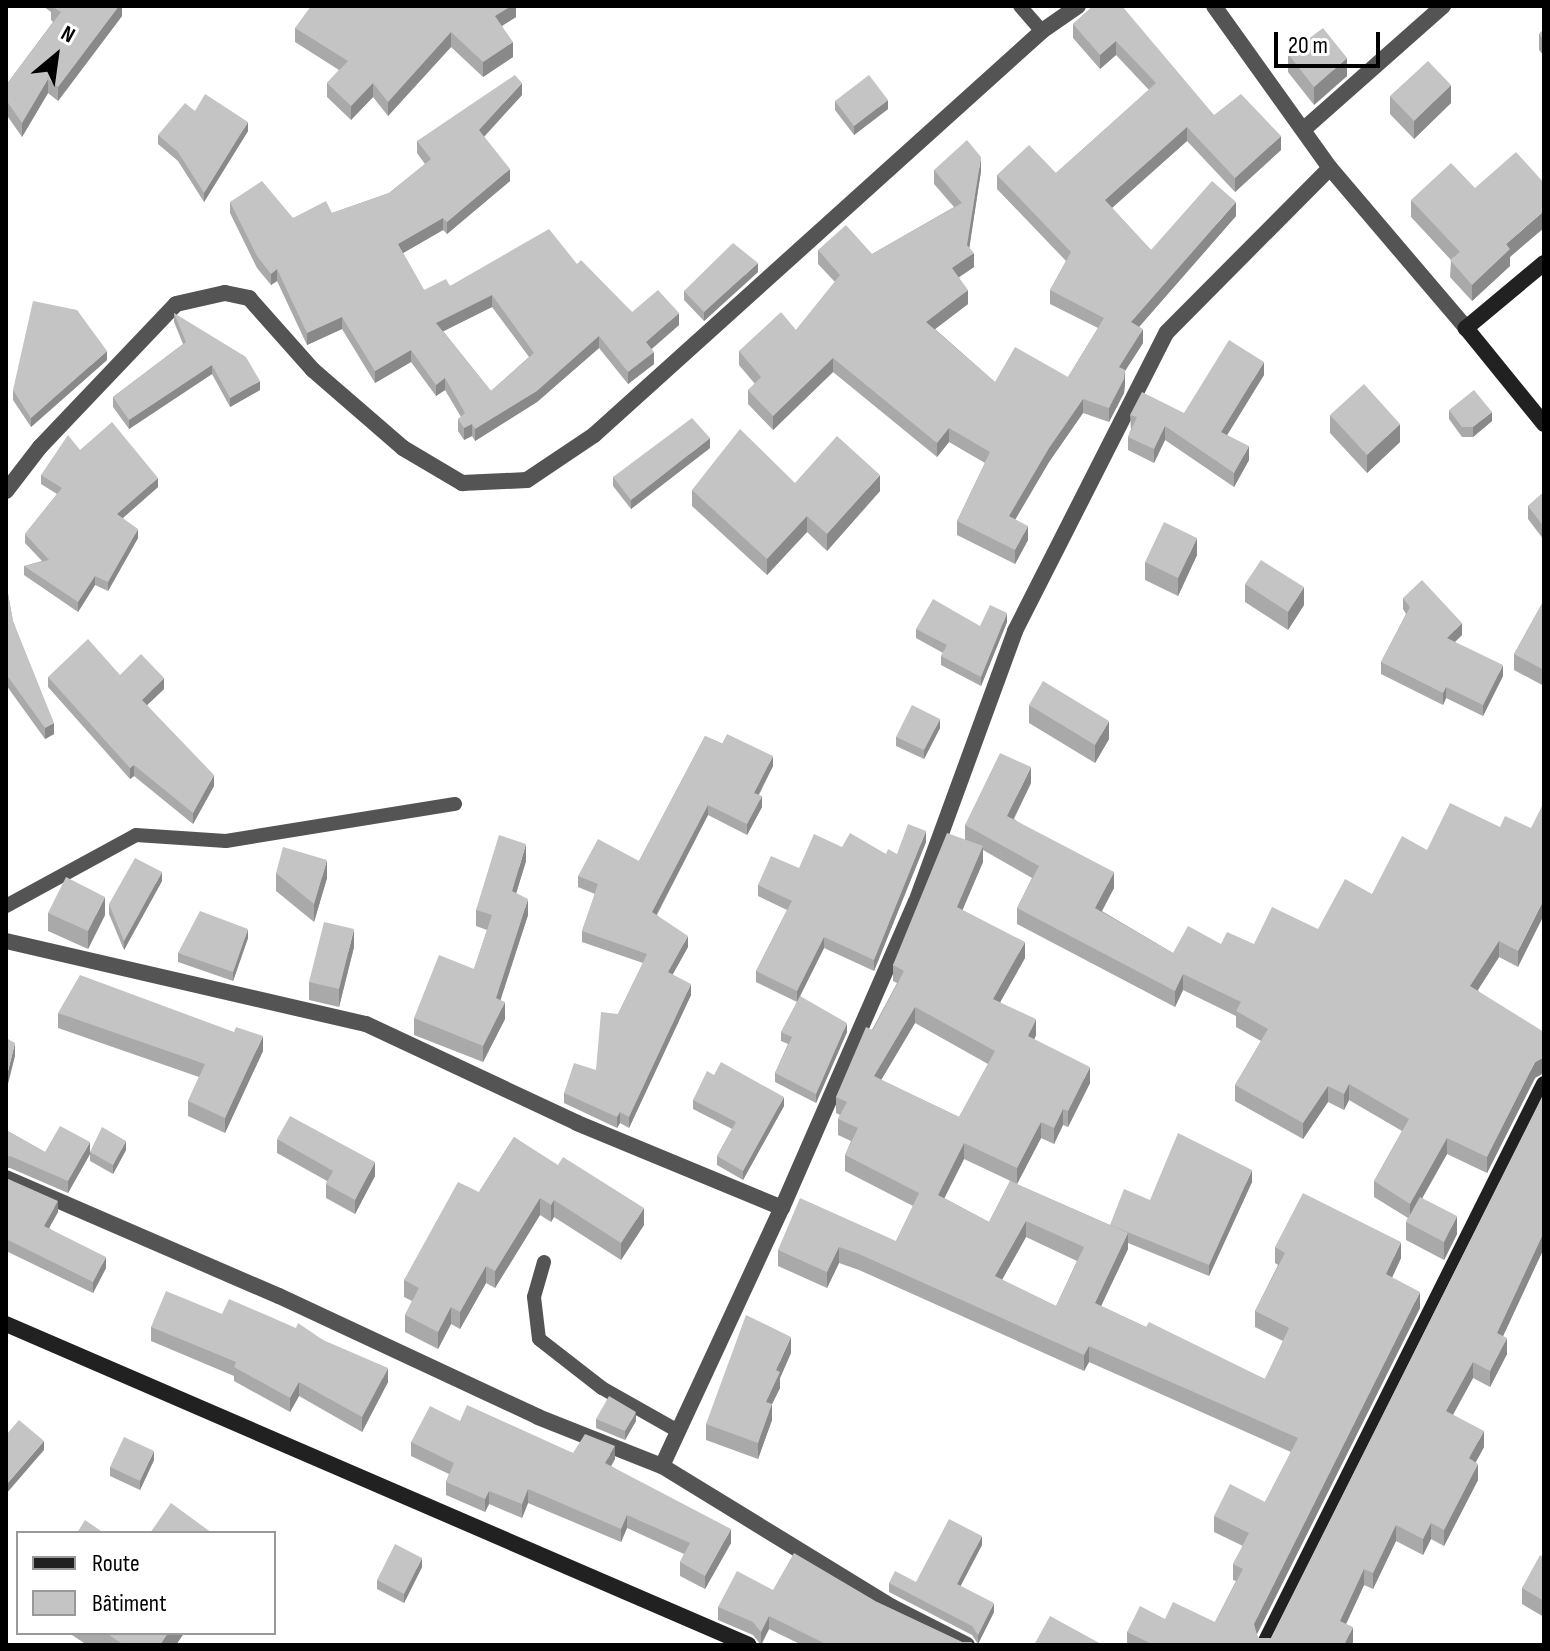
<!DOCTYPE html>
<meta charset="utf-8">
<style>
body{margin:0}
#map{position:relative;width:1550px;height:1651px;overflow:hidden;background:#fff;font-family:"Sofia Sans Condensed",sans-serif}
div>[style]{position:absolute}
.lane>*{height:14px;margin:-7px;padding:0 7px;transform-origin:7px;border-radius:7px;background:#545454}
.street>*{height:16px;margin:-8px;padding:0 8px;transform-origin:8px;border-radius:8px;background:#545454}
.secondary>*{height:16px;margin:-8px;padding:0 8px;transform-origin:8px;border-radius:8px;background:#212121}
.wall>*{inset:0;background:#a9a9a9}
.shaded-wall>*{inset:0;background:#898989}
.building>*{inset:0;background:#c4c4c4}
span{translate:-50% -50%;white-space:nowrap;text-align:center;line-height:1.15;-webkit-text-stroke:7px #fff;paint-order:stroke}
.frame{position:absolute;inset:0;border:8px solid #000;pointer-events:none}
.legend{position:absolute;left:16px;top:1531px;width:260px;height:104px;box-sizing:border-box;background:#fff;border:2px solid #999;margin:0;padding:10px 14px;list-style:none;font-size:24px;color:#000}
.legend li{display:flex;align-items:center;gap:16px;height:40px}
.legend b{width:40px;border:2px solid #999}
.north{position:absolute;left:16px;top:16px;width:80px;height:80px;-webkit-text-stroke:6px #fff;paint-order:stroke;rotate:29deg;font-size:22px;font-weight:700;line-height:32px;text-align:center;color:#000}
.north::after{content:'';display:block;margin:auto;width:28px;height:36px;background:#000;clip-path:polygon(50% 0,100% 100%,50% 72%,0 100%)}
.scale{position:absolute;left:1274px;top:32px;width:106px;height:36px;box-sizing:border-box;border:4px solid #000;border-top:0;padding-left:10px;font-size:24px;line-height:28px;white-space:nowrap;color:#000;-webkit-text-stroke:6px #fff;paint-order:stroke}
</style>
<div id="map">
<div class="lane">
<i style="left:1020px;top:6px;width:33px;rotate:49deg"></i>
<i style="left:6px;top:906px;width:148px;rotate:-28.6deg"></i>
<i style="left:136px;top:835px;width:90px;rotate:3.8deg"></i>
<i style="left:226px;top:841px;width:232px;rotate:-9.2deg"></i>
<i style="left:544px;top:1262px;width:36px;rotate:106deg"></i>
<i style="left:534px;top:1297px;width:42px;rotate:83.2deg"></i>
<i style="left:539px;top:1339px;width:80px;rotate:37.9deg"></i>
<i style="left:602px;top:1388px;width:87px;rotate:29.5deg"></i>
</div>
<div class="street">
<i style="left:1214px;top:6px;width:199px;rotate:54.4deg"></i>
<i style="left:1330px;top:168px;width:210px;rotate:49.6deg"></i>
<i style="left:1304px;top:129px;width:186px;rotate:-41.5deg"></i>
<i style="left:6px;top:491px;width:56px;rotate:-52.3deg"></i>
<i style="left:40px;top:447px;width:197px;rotate:-46.4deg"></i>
<i style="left:176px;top:304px;width:50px;rotate:-12.7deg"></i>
<i style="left:225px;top:293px;width:25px;rotate:12deg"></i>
<i style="left:249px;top:298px;width:96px;rotate:48.4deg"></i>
<i style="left:313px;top:370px;width:119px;rotate:40.9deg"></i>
<i style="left:403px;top:448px;width:69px;rotate:30.7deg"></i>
<i style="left:462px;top:483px;width:65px;rotate:-2.6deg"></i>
<i style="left:527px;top:480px;width:81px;rotate:-33.9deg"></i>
<i style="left:594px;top:435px;width:603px;rotate:-42.04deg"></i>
<i style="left:1042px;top:31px;width:44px;rotate:-34.8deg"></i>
<i style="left:6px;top:941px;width:369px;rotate:13deg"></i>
<i style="left:366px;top:1024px;width:233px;rotate:25.1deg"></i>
<i style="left:577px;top:1123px;width:222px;rotate:22.5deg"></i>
<i style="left:6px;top:1178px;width:297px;rotate:23.4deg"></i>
<i style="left:279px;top:1296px;width:286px;rotate:25deg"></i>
<i style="left:538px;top:1417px;width:133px;rotate:21.6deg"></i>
<i style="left:662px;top:1466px;width:270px;rotate:31.5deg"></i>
<i style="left:892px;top:1607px;width:84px;rotate:26.9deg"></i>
<i style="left:662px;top:1466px;width:285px;rotate:-65.1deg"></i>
<i style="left:782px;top:1208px;width:334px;rotate:-66.4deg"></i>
<i style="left:916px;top:902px;width:289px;rotate:-69.9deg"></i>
<i style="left:1015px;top:631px;width:335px;rotate:-63.1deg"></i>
<i style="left:1167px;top:332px;width:231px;rotate:-45.2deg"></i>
</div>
<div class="secondary">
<i style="left:1544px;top:263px;width:102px;rotate:140.2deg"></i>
<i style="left:1466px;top:328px;width:124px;rotate:50.9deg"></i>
<i style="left:6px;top:1324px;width:809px;rotate:23.37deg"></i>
<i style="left:1264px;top:1645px;width:627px;rotate:-63.48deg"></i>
</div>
<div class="wall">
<i style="clip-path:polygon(43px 6px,122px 6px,122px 16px,58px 101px,48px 93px,22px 137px,6px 114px,6px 85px,53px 22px,51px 20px,51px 12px)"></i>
<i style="clip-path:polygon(516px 6px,516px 17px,502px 26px,513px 57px,483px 77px,451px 47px,388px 116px,373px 97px,351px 120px,327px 97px,327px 83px,339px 70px,295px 42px,295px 28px)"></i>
<i style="clip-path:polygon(1093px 6px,1214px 115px,1281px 150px,1235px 192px,1187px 141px,1112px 208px,1151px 250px,1236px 216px,1139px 327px,1143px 343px,1125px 371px,1125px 384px,1124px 393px,1109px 422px,1083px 413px,1049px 462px,1015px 520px,1028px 540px,1015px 564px,957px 535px,957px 521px,985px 463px,949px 442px,937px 457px,833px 372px,773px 430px,748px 404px,748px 390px,755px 384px,739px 365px,739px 351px,796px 330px,835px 282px,818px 264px,818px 250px,872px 254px,954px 207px,934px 184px,934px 170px,981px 171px,969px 247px,974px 267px,959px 277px,968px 304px,935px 329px,995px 382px,1068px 377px,1098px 328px,1050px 304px,1050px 290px,1066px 261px,997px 189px,997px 175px,1056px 173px,1149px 90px,1116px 55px,1100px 69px,1073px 38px,1073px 24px)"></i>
<i style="clip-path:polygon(1544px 29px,1544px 56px,1539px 50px,1539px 34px)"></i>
<i style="clip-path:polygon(1288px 54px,1347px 76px,1314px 105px,1288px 72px)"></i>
<i style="clip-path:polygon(evenodd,522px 95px,484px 137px,510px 181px,447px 234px,443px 230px,403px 253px,424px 290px,577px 264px,632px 312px,679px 325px,651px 349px,654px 364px,628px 384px,599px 348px,537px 402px,475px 441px,472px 436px,464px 440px,458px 431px,458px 419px,461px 417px,445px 390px,436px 396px,411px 362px,375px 383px,342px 329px,307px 345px,277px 281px,271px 285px,257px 268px,230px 213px,230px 202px,293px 218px,332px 213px,389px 193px,425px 164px,417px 153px,417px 141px,522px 95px,492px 307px,529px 357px,491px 391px,443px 331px,492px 307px)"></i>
<i style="clip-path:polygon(1390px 96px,1451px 103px,1414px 139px,1390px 114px)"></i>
<i style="clip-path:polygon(835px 101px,888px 109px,854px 135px,835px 110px)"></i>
<i style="clip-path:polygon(195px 111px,248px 131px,204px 202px,178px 161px,158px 144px,158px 135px)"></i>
<i style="clip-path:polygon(1411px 200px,1510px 257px,1510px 266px,1472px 301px,1450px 277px,1451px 260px,1411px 217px)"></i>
<i style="clip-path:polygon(758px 272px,704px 321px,684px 300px,684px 291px)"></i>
<i style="clip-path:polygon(174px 313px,260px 390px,230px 407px,212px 374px,129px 429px,113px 407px,113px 397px,183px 344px,174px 322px)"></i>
<i style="clip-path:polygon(107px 360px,31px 427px,13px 400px,13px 390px)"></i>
<i style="clip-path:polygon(1264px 375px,1227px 435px,1249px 460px,1234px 487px,1165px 440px,1154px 463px,1128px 450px,1128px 437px,1131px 429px,1130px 415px,1184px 413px)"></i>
<i style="clip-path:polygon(1449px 410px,1492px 421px,1473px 437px,1462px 437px,1449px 419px)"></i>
<i style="clip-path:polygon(1330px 415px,1400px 442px,1367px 473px,1330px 433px)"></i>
<i style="clip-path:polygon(710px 448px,631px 509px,613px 486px,613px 477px)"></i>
<i style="clip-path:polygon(80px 450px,158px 487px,123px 518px,138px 538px,108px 591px,95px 585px,78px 612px,24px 575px,24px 566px,42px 561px,25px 543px,25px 534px,57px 494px,41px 484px,41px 475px)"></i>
<i style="clip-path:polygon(795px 483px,880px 491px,827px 551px,807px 532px,767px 575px,692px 506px,692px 490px)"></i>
<i style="clip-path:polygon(1544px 492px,1544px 540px,1528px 519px,1528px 506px)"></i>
<i style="clip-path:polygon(1197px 555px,1178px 596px,1145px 580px,1145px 562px)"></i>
<i style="clip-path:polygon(6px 583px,13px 621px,54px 734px,45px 739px,6px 685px)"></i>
<i style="clip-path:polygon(1245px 584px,1304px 605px,1288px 630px,1245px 602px)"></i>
<i style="clip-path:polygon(1403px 598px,1462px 635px,1455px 642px,1503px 676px,1483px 716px,1446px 698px,1443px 705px,1381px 674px,1381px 662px,1406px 614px,1403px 609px)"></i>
<i style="clip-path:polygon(1544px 600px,1544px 686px,1514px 670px,1514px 654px)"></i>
<i style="clip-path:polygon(1007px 622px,981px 686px,941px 665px,941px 656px,943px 653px,916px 638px,916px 629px,980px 626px)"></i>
<i style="clip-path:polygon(120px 675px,164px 689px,147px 705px,214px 786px,193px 824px,134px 776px,130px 779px,48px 687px,48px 677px)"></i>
<i style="clip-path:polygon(1029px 705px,1109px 739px,1095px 763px,1029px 723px)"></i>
<i style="clip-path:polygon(940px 728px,924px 759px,896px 746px,896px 737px)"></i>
<i style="clip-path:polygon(705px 736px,773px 766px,759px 795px,762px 807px,747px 835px,708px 815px,657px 915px,688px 947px,672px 975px,691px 995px,629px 1128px,620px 1123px,617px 1128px,564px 1103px,564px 1093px,596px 1070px,618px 1014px,643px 963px,582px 942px,582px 931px,595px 894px,578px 887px,578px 876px,639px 861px)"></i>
<i style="clip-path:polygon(evenodd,1031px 783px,1014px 819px,1114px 888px,1102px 911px,1173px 953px,1221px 944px,1254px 944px,1318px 929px,1372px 894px,1427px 850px,1500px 827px,1531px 828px,1518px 967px,1499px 957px,1478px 990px,1535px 1078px,1487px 1173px,1447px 1154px,1422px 1198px,1457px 1234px,1444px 1260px,1406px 1240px,1406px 1222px,1408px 1218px,1374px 1197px,1374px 1181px,1402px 1131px,1349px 1100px,1344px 1110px,1328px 1102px,1303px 1139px,1235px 1101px,1235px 1085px,1261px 1041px,1236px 1027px,1236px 1016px,1183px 990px,1175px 1007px,1017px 924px,1017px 908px,1032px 878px,983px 850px,983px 862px,962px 910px,1025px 958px,1000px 1002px,1036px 1035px,1034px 1040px,1090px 1083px,1068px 1127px,1063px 1125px,1054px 1144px,1041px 1138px,1017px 1184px,964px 1159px,944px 1198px,989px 1222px,1010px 1181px,1110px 1225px,1150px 1200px,1252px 1182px,1209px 1276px,1128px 1243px,1128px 1249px,1101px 1306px,1146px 1327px,1265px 1379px,1283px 1341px,1255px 1327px,1255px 1311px,1278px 1265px,1275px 1263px,1275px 1247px,1401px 1258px,1392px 1278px,1420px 1308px,1257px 1634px,1258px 1638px,1271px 1638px,1544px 1093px,1544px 1248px,1503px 1336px,1507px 1354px,1490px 1387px,1473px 1378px,1453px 1415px,1484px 1447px,1476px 1462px,1478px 1480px,1444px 1546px,1431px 1539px,1423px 1555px,1396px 1541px,1373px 1589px,1364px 1585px,1346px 1624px,1353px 1643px,1352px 1645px,1127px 1645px,1127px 1632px,1165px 1619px,1215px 1622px,1236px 1581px,1233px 1580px,1233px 1564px,1243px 1546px,1214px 1532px,1214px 1516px,1265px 1502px,1291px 1452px,1089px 1362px,1084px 1371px,859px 1270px,839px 1263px,827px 1288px,778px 1266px,778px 1250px,896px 1241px,913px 1206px,845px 1171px,845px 1155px,851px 1141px,838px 1135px,838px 1119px,840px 1115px,836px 1113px,836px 1097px,897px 983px,893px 981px,893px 965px,965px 840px,965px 825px,1031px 783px,915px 1023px,988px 1064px,959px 1117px,881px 1080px,915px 1023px,1031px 783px,1026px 1237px,1077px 1261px,1056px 1306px,1002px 1280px,1026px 1237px)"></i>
<i style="clip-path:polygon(926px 842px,874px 971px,824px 948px,800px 996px,847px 1032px,816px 1103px,775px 1082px,775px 1073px,788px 1044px,781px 1041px,781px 1032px,797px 1002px,756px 982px,756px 971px,787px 910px,758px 896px,758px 885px,799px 868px,842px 847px,886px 854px,897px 854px)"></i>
<i style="clip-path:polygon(526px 861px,516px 893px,528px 915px,500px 1000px,505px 1019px,483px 1062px,414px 1035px,414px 1018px,474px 969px,487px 930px,476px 926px,476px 910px)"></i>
<i style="clip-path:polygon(276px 873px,327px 878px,314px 922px,276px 891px)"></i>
<i style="clip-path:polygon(162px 881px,124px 950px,109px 914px,109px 904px)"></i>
<i style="clip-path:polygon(48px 913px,105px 915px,88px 949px,48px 931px)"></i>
<i style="clip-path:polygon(248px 938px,233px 981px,178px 962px,178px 953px)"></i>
<i style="clip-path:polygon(354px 947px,339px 1007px,309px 1000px,309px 982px)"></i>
<i style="clip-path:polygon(58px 1013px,263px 1051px,225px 1133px,188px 1116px,188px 1101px,199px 1077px,58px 1028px)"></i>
<i style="clip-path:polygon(693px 1100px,784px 1106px,743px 1180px,717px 1165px,717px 1156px,732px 1129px,693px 1109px)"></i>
<i style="clip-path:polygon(6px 1130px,45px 1152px,90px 1154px,68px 1193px,10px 1168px,6px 1168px)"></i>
<i style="clip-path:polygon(514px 1137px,644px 1225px,621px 1260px,554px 1217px,551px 1222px,540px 1215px,495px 1288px,486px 1283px,460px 1329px,451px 1324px,438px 1349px,405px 1332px,405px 1315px,412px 1301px,404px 1297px,404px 1280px,479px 1192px)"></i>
<i style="clip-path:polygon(277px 1139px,375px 1176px,355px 1214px,326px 1198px,326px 1184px,327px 1181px,277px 1153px)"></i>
<i style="clip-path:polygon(126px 1150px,113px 1174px,90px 1161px,90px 1152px)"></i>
<i style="clip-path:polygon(6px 1178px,58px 1212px,49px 1228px,106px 1268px,93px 1293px,6px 1251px)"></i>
<i style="clip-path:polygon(222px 1314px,323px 1340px,388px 1382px,362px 1432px,299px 1396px,290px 1412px,234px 1381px,234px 1376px,151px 1341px,151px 1327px)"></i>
<i style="clip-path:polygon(791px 1353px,780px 1378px,780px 1388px,772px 1404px,772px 1420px,758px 1459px,706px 1440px,706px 1424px)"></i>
<i style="clip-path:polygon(596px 1419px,636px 1421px,625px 1440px,596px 1428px)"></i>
<i style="clip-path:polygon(460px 1421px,573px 1453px,615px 1459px,611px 1466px,731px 1543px,705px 1589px,680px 1576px,680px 1562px,684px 1554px,627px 1528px,621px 1542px,528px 1503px,522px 1518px,489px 1504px,485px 1512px,446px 1495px,446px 1482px,449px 1474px,411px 1456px,411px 1442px)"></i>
<i style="clip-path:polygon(154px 1460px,140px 1490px,110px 1476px,110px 1467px)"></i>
<i style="clip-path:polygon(982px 1545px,960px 1586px,994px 1612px,978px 1644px,972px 1635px,889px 1592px,889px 1583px,916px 1582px)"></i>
<i style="clip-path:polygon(1544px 1558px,1544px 1617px,1522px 1604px,1522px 1588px)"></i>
<i style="clip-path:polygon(422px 1567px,404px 1603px,377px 1589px,377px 1580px)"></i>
<i style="clip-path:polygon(773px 1590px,877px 1602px,962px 1642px,972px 1645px,802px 1645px,769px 1629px,761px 1645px,753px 1635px,718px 1620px,718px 1607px)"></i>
<i style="clip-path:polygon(69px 1633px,184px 1633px,176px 1645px,87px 1645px)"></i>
</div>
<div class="shaded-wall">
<i style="clip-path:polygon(119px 6px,122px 6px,122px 16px,58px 101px,58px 87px)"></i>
<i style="clip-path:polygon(511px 6px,516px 6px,516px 17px,495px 30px,495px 16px)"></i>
<i style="clip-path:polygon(451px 32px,451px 47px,388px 116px,388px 102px)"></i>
<i style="clip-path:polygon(1116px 41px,1116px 55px,1100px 69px,1100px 55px)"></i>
<i style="clip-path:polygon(513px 42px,513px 57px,483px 77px,483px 62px)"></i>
<i style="clip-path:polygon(1347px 58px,1347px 76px,1314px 105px,1314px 87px)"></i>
<i style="clip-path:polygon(48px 79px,48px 93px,22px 137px,22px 123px)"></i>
<i style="clip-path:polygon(373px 83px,373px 97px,351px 120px,351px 106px)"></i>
<i style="clip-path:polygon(522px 83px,522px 95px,479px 142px,479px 130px)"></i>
<i style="clip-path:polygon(1451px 85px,1451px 103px,1414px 139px,1414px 121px)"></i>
<i style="clip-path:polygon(888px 100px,888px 109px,854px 135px,854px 126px)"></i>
<i style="clip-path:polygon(248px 122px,248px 131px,204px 202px,204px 193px)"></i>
<i style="clip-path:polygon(1187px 127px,1187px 141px,1105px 214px,1105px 200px)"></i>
<i style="clip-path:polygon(1281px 136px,1281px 150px,1235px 192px,1235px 178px)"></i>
<i style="clip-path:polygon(981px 157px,981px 171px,968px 257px,974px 253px,974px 267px,952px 282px,952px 268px,967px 245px)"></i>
<i style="clip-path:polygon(510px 169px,510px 181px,447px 234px,447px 222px)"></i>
<i style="clip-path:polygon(1236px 202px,1236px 216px,1131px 336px,1131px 322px)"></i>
<i style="clip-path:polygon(1544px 211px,1544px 228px,1510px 257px,1510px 266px,1472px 301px,1472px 285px,1506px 244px)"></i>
<i style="clip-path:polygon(443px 218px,443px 230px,398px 256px,398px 244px)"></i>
<i style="clip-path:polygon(758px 263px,758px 272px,704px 321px,704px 312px)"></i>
<i style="clip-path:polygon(277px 269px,277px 281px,271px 285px,271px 274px)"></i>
<i style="clip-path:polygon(968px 290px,968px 304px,926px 336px,926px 322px)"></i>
<i style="clip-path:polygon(492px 295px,492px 307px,436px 335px,436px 323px)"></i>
<i style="clip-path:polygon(679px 313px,679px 325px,646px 354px,646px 342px)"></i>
<i style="clip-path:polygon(342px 317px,342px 329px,307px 345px,307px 333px)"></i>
<i style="clip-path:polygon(1143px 329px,1143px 343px,1125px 371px,1125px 384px,1124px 393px,1109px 422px,1109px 408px,1119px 367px)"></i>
<i style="clip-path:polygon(599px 336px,599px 348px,537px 402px,475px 441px,475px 429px)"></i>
<i style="clip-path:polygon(411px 350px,411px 362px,375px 383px,375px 371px)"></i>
<i style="clip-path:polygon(107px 351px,107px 360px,31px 427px,31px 418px)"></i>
<i style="clip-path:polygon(654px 352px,654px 364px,628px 384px,628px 372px)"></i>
<i style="clip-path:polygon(833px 358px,833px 372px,773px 430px,773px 416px)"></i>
<i style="clip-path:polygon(1264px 362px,1264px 375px,1221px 445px,1221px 432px)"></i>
<i style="clip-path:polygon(212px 365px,212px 374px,129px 429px,129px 420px)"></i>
<i style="clip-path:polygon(445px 378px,445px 390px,436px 396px,436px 385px)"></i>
<i style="clip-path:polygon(260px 381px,260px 390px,230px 407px,230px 398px)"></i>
<i style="clip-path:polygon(1083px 399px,1083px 413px,1049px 462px,1009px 530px,1009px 516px,1049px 448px)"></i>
<i style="clip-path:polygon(1492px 412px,1492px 421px,1473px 437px,1473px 427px)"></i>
<i style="clip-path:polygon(472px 424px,472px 436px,464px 440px,464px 428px)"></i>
<i style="clip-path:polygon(1400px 424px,1400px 442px,1367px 473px,1367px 455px)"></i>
<i style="clip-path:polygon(1165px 426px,1165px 440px,1154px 463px,1154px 449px)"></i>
<i style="clip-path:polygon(949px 428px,949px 442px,937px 457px,937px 443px)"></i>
<i style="clip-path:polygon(710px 438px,710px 448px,631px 509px,631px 500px)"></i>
<i style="clip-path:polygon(1249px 446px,1249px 460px,1234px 487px,1234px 473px)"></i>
<i style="clip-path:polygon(880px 475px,880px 491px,827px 551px,827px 534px)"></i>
<i style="clip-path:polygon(158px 478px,158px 487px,117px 523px,117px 514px)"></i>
<i style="clip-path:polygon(807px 516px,807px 532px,767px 575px,767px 559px)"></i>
<i style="clip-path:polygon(1028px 526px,1028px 540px,1015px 564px,1015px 550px)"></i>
<i style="clip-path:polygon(138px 529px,138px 538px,108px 591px,108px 582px)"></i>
<i style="clip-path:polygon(1197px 538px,1197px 555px,1178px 596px,1178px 578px)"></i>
<i style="clip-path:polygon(95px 576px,95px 585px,78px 612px,78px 602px)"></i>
<i style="clip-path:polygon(1304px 587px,1304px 605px,1288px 630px,1288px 612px)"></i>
<i style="clip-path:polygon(1007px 613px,1007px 622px,981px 686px,981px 677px)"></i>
<i style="clip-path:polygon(1462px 623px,1462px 635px,1447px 649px,1447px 638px)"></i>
<i style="clip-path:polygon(1503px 665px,1503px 676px,1483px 716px,1483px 705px)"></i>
<i style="clip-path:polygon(164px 678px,164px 689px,142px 710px,142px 700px)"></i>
<i style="clip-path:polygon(1446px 687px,1446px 698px,1443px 705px,1443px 693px)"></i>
<i style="clip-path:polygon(940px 719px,940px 728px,924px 759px,924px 750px)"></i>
<i style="clip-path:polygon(1109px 721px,1109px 739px,1095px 763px,1095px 745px)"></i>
<i style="clip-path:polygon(54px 723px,54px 734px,45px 739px,45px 728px)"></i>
<i style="clip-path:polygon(773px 756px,773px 766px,754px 803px,754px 793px)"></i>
<i style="clip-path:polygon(134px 765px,134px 776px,130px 779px,130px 768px)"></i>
<i style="clip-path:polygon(1031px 767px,1031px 783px,1007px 832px,1007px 816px)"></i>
<i style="clip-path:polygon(214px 775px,214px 786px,193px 824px,193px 813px)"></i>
<i style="clip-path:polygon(762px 796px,762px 807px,747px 835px,747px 824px)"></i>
<i style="clip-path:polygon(708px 805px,708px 815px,652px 923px,652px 912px)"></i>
<i style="clip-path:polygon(926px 831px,926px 842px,874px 971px,874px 960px)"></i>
<i style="clip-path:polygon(526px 844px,526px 861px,512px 907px,512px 891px)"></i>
<i style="clip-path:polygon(983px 846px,983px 862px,957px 923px,957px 907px)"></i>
<i style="clip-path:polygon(327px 860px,327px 878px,314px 922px,314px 904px)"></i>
<i style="clip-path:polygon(162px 872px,162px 881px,124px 950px,124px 941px)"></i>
<i style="clip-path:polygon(1114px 872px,1114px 888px,1095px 924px,1095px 908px)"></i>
<i style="clip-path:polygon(105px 897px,105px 915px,88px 949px,88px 931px)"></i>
<i style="clip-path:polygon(528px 899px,528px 915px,496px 1014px,496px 998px)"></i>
<i style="clip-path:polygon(1544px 899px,1544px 915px,1518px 967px,1518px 951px)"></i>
<i style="clip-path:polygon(248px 929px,248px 938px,233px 981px,233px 972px)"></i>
<i style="clip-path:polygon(354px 929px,354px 947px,339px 1007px,339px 989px)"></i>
<i style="clip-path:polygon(688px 936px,688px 947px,668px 983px,668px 972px)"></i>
<i style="clip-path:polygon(824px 937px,824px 948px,797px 1002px,797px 991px)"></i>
<i style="clip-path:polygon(1499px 941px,1499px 957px,1470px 1002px,1470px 986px)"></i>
<i style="clip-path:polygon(1025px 942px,1025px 958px,993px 1015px,993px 999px)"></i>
<i style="clip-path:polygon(1183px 974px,1183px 990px,1175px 1007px,1175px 991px)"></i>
<i style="clip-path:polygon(691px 984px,691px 995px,629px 1128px,629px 1117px)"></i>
<i style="clip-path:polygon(505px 1002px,505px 1019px,483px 1062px,483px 1046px)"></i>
<i style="clip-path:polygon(915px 1007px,915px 1023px,874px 1092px,874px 1076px)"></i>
<i style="clip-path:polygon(1036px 1019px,1036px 1035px,1028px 1053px,1028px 1036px)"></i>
<i style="clip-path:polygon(847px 1023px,847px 1032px,816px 1103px,816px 1094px)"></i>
<i style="clip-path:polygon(263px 1036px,263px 1051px,225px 1133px,225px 1118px)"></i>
<i style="clip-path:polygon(15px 1043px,15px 1056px,6px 1092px,6px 1079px)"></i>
<i style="clip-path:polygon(1544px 1057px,1544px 1073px,1535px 1078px,1487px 1173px,1487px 1157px,1535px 1062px)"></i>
<i style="clip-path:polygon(1090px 1067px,1090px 1083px,1068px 1127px,1068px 1111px)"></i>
<i style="clip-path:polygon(1349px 1084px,1349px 1100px,1344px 1110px,1344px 1094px)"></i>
<i style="clip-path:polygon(1328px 1086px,1328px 1102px,1303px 1139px,1303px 1123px)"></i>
<i style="clip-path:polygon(784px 1097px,784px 1106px,743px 1180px,743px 1171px)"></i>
<i style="clip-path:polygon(1063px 1109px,1063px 1125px,1054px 1144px,1054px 1128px)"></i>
<i style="clip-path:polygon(620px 1112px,620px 1123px,617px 1128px,617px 1117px)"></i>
<i style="clip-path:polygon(1041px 1122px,1041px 1138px,1017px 1184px,1017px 1168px)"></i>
<i style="clip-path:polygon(1447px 1138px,1447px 1154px,1410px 1220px,1410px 1204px)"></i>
<i style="clip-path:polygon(126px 1141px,126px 1150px,113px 1174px,113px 1165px)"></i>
<i style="clip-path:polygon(90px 1142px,90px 1154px,68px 1193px,68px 1181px)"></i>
<i style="clip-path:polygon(964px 1143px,964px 1159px,938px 1211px,938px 1195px)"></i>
<i style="clip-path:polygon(375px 1162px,375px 1176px,355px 1214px,355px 1200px)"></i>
<i style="clip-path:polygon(1252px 1170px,1252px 1182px,1209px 1276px,1209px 1265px)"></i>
<i style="clip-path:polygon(540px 1198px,540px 1215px,495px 1288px,495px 1271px)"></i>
<i style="clip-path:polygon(554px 1200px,554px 1217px,551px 1222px,551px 1205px)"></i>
<i style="clip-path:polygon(58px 1201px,58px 1212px,44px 1237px,44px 1226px)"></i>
<i style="clip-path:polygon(644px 1208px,644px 1225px,621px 1260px,621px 1243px)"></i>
<i style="clip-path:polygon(1457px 1216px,1457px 1234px,1444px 1260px,1444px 1242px)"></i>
<i style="clip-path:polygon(1026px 1221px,1026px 1237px,995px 1292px,995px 1276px)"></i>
<i style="clip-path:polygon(1544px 1232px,1544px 1248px,1497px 1349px,1497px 1333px)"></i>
<i style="clip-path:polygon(1128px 1233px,1128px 1249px,1095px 1319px,1095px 1303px)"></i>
<i style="clip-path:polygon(1401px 1242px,1401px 1258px,1386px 1290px,1386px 1274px)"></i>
<i style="clip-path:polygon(839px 1247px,839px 1263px,827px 1288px,827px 1272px)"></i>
<i style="clip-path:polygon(106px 1257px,106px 1268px,93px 1293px,93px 1282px)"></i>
<i style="clip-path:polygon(486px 1266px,486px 1283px,460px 1329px,460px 1312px)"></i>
<i style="clip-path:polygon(1420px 1292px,1420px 1308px,1254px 1640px,1254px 1624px)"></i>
<i style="clip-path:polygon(451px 1307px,451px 1324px,438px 1349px,438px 1332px)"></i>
<i style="clip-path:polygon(791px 1337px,791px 1353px,780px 1378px,780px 1388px,772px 1404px,772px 1420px,758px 1459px,758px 1443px,766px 1402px,776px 1370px)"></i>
<i style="clip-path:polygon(1507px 1338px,1507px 1354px,1490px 1387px,1490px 1371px)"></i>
<i style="clip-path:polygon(1089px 1346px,1089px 1362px,1084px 1371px,1084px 1355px)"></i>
<i style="clip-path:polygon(1473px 1362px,1473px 1378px,1446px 1427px,1446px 1411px)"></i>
<i style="clip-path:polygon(388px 1368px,388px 1382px,362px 1432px,362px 1417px)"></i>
<i style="clip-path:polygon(299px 1382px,299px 1396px,290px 1412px,290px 1398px)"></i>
<i style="clip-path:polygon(636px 1412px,636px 1421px,625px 1440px,625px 1431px)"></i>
<i style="clip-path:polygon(1484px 1431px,1484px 1447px,1469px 1474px,1469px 1458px)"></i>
<i style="clip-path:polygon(44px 1441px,44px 1450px,6px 1494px,6px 1485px)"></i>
<i style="clip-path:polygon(615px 1446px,615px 1459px,605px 1476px,605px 1463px)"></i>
<i style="clip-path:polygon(154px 1451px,154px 1460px,140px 1490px,140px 1481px)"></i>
<i style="clip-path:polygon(1478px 1464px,1478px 1480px,1444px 1546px,1444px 1530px)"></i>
<i style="clip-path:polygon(528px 1489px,528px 1503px,522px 1518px,522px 1504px)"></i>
<i style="clip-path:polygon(489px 1491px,489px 1504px,485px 1512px,485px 1499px)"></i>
<i style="clip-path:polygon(627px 1515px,627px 1528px,621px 1542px,621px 1529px)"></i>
<i style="clip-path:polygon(1431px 1523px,1431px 1539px,1423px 1555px,1423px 1539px)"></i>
<i style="clip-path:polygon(1396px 1525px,1396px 1541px,1373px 1589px,1373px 1573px)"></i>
<i style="clip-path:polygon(731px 1529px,731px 1543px,705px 1589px,705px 1576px)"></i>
<i style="clip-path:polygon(982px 1536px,982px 1545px,957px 1593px,957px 1584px)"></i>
<i style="clip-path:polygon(422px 1558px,422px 1567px,404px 1603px,404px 1594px)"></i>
<i style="clip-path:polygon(1364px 1569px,1364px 1585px,1340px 1637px,1340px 1621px)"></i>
<i style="clip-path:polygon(994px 1603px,994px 1612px,978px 1644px,978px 1635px)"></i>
<i style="clip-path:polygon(769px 1616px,769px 1629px,761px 1645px,761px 1632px)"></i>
<i style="clip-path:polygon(1353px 1627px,1353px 1643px,1352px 1645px,1344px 1645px)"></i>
<i style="clip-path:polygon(168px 1633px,184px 1633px,176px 1645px,160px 1645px)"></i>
</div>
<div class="building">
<i style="clip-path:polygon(51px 6px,119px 6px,58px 87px,48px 79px,22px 123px,6px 100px,6px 85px,61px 12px)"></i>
<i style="clip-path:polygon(311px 6px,511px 6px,495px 16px,513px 42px,483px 62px,451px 32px,388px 102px,373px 83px,351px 106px,327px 83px,348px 61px,295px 28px)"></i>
<i style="clip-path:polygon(1093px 6px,1122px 6px,1214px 115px,1241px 94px,1281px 136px,1235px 178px,1187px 127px,1105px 200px,1151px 250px,1212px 181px,1236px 202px,1131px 322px,1143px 329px,1119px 367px,1125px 370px,1124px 379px,1109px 408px,1083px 399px,1049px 448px,1009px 516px,1028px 526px,1015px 550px,957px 521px,990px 452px,949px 428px,937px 443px,833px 358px,773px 416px,748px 390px,761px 377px,739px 351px,781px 312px,796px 330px,840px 275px,818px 250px,846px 225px,872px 254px,962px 203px,934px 170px,967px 140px,981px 157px,967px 245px,974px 253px,952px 268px,968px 290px,926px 322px,995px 382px,1015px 347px,1068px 377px,1104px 318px,1050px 290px,1071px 252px,997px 175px,1029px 145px,1056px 173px,1156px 83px,1116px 41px,1100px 55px,1073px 24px)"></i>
<i style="clip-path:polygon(1323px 28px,1347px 58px,1314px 87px,1288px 54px)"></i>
<i style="clip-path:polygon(1544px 29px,1544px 40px,1539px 34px)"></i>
<i style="clip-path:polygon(1428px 61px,1451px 85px,1414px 121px,1390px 96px)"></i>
<i style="clip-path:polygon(evenodd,515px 75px,522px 83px,479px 130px,510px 169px,447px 222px,443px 218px,398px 244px,424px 290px,446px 279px,450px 286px,549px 229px,577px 264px,581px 260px,632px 312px,658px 290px,679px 313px,646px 342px,654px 352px,628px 372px,599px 336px,537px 391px,475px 429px,472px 424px,464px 428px,458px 419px,465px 413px,445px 378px,436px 385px,411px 350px,375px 371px,342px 317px,307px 333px,277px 269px,271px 274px,257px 256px,230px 202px,262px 181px,293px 218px,326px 201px,332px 213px,389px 193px,431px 159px,417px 141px,515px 75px,492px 295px,534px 353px,491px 391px,436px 323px,492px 295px)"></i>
<i style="clip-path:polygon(869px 75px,888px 100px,854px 126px,835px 101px)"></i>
<i style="clip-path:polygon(205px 94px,248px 122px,204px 193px,178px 152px,158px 135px,185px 103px,195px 111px)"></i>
<i style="clip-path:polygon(1516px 152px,1544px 183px,1544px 211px,1506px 244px,1510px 249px,1472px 285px,1450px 260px,1460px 252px,1411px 200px,1451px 163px,1475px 188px)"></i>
<i style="clip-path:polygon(733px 243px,758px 263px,704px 312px,684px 291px)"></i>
<i style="clip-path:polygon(33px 301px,77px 310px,107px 351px,31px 418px,13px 390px)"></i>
<i style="clip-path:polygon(174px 313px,246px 357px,260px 381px,230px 398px,212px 365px,129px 420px,113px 397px,186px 342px)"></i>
<i style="clip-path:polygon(1229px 340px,1264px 362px,1221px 432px,1249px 446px,1234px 473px,1165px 426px,1154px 449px,1128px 437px,1137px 417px,1130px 415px,1142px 392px,1184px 413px)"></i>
<i style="clip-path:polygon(1364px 384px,1400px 424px,1367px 455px,1330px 415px)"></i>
<i style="clip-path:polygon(1474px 390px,1492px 412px,1473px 427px,1462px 427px,1449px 410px)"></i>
<i style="clip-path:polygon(692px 418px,710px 438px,631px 500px,613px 477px)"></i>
<i style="clip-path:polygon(112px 422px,158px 478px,117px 514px,138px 529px,108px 582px,95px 576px,78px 602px,24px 566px,49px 560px,25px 534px,62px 488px,41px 475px,68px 435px,80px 450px)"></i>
<i style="clip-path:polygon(740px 429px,795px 483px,837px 436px,880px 475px,827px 534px,807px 516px,767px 559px,692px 490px)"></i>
<i style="clip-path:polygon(1544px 492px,1544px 527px,1528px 506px)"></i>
<i style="clip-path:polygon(1164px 522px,1197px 538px,1178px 578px,1145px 562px)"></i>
<i style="clip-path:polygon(1261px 560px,1304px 587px,1288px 612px,1245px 584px)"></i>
<i style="clip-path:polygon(1422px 580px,1462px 623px,1447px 638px,1503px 665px,1483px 705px,1446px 687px,1443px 693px,1381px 662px,1410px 607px,1403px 598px)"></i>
<i style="clip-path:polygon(6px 583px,13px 621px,54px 723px,45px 728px,6px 674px)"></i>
<i style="clip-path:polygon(933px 599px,980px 626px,990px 605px,1007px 613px,981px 677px,941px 656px,947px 645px,916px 629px)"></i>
<i style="clip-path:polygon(1544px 600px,1544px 670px,1514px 654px)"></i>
<i style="clip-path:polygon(88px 639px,120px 675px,141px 654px,164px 678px,142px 700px,214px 775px,193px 813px,134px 765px,130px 768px,48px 677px)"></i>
<i style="clip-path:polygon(1043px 681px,1109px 721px,1095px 745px,1029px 705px)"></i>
<i style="clip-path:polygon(912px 705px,940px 719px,924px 750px,896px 737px)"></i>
<i style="clip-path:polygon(727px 734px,773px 756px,754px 793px,762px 796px,747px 824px,708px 805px,652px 912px,688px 936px,668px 972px,691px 984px,629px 1117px,620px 1112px,617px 1117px,564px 1093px,574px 1063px,596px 1070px,601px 1012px,618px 1014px,647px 954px,582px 931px,598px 884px,578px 876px,598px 839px,639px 861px,705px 736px,722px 744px)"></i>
<i style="clip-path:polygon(1000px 753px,1031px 767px,1007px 816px,1114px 872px,1095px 908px,1173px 953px,1188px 926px,1221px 944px,1227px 932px,1254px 944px,1272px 907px,1318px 929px,1345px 879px,1372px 894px,1402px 836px,1427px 850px,1450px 803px,1500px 827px,1505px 816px,1531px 828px,1544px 802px,1544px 899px,1518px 951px,1499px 941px,1470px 986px,1544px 1032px,1544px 1057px,1535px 1062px,1487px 1157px,1447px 1138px,1410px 1204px,1374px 1181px,1409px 1119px,1349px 1084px,1344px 1094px,1328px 1086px,1303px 1123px,1235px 1085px,1268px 1029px,1236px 1011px,1241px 1002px,1183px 974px,1175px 991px,1017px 908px,1039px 866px,965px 825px)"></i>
<i style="clip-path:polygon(908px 824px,926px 831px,874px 960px,824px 937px,797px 991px,756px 971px,792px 901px,758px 885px,771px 856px,799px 868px,814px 834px,842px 847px,850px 833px,886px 854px,888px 849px,897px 854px)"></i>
<i style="clip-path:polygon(evenodd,947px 833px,983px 846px,957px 907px,1025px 942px,993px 999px,1036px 1019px,1028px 1036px,1090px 1067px,1068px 1111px,1063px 1109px,1054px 1128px,1041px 1122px,1017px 1168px,964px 1143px,938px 1195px,989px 1222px,1010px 1181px,1128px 1233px,1095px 1303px,1146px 1327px,1149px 1322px,1265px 1379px,1289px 1328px,1255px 1311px,1285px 1253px,1275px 1247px,1303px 1193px,1401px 1242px,1386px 1274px,1420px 1292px,1254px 1624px,1258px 1638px,1271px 1638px,1544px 1093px,1544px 1232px,1497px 1333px,1507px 1338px,1490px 1371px,1473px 1362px,1446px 1411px,1484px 1431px,1469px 1458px,1478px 1464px,1444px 1530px,1431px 1523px,1423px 1539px,1396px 1525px,1373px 1573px,1364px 1569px,1340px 1621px,1353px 1627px,1344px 1645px,1154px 1645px,1127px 1632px,1140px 1606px,1165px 1619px,1173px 1602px,1215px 1622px,1243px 1569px,1233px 1564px,1249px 1533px,1214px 1516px,1230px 1484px,1265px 1502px,1298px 1438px,1089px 1346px,1084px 1355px,859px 1254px,839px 1247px,827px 1272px,778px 1250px,800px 1198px,896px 1241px,919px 1193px,845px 1155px,858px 1128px,838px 1119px,847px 1102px,836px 1097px,866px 1027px,873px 1030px,904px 971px,893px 965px,947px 833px,915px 1007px,995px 1051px,959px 1117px,874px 1076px,915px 1007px,947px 833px,1026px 1221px,1084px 1247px,1056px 1306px,995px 1276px,1026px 1221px)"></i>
<i style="clip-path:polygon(499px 835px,526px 844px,512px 891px,528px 899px,496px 998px,505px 1002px,483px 1046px,414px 1018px,439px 955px,474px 969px,492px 915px,476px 910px)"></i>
<i style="clip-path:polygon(283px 847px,327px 860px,314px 904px,276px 873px)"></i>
<i style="clip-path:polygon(135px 858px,162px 872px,124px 941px,109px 904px)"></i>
<i style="clip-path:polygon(66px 877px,105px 897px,88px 931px,48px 913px)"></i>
<i style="clip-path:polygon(200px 911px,248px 929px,233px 972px,178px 953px)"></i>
<i style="clip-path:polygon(324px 922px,354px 929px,339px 989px,309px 982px)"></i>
<i style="clip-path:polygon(80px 975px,234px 1032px,236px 1027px,263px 1036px,225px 1118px,188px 1101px,205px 1064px,58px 1013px)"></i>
<i style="clip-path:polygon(800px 996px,847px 1023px,816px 1094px,775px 1073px,792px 1037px,781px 1032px)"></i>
<i style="clip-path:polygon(6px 1038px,15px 1043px,6px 1079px)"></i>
<i style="clip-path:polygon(721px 1062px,784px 1097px,743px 1171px,717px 1156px,736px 1122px,693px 1100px,707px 1071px,714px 1075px)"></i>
<i style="clip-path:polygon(290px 1116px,375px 1162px,355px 1200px,326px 1184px,333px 1171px,277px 1139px)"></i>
<i style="clip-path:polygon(60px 1126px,90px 1142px,68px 1181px,10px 1156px,6px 1157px,6px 1130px,45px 1152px)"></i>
<i style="clip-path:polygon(102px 1127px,126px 1141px,113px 1165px,90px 1152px)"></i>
<i style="clip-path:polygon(1178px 1133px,1252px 1170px,1209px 1265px,1110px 1225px,1124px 1189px,1150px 1200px)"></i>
<i style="clip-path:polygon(514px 1137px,558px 1165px,563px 1157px,644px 1208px,621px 1243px,554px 1200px,551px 1205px,540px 1198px,495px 1271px,486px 1266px,460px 1312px,451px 1307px,438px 1332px,405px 1315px,419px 1288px,404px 1280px,458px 1182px,479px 1192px)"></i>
<i style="clip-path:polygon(6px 1178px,58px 1201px,44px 1226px,106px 1257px,93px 1282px,6px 1239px)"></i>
<i style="clip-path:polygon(1420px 1197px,1457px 1216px,1444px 1242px,1406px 1222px)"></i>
<i style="clip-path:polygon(166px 1291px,222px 1314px,229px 1299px,296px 1328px,298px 1323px,323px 1340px,388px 1368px,362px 1417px,299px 1382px,290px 1398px,234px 1367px,236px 1362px,151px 1327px)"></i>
<i style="clip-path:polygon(746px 1315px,791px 1337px,776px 1370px,780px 1372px,766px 1402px,772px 1404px,758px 1443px,706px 1424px)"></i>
<i style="clip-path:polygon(609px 1396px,636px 1412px,625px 1431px,596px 1419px)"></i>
<i style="clip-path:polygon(467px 1405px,573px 1453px,585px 1434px,615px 1446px,605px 1463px,731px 1529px,705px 1576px,680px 1562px,690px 1543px,627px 1515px,621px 1529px,528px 1489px,522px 1504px,489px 1491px,485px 1499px,446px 1482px,454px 1463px,411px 1442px,430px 1406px,460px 1421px)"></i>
<i style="clip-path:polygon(19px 1420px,44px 1441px,6px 1485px,6px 1435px)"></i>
<i style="clip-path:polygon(124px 1437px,154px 1451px,140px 1481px,110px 1467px)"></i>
<i style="clip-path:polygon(171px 1503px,212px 1533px,150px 1533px)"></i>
<i style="clip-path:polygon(949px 1519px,982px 1536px,957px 1584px,994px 1603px,978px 1635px,972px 1626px,889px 1583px,895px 1571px,916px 1582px)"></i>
<i style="clip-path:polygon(85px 1520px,104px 1533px,77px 1533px)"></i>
<i style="clip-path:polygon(395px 1544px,422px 1558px,404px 1594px,377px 1580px)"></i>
<i style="clip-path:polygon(794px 1553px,877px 1602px,962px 1642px,972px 1642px,971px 1645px,828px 1645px,769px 1616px,761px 1632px,753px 1622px,718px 1607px,737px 1571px,773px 1590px)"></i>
<i style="clip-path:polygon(1540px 1555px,1544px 1558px,1544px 1601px,1522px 1588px)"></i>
<i style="clip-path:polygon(1050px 1616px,1103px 1645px,1034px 1645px)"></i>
<i style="clip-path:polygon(106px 1633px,168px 1633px,160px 1645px,124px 1645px)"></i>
</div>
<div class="frame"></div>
<ul class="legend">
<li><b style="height:10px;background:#212121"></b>Route</li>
<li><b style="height:22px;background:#c4c4c4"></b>Bâtiment</li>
</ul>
<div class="north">N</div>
<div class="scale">20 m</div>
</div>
